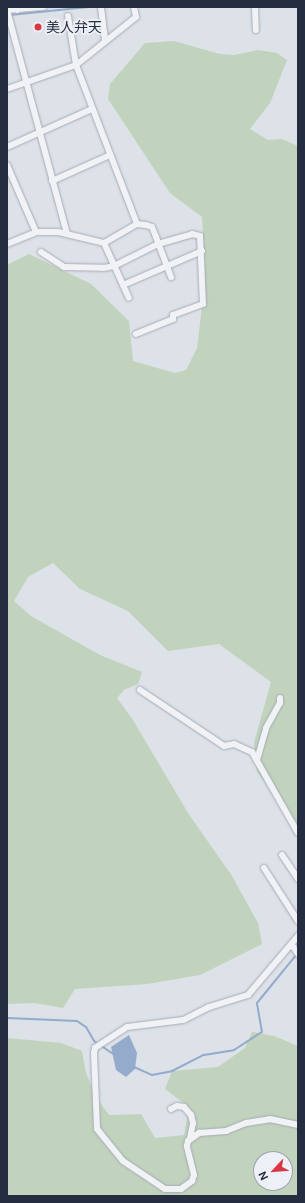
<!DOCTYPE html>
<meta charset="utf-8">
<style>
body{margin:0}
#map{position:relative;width:305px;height:1203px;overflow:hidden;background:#dde1e8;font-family:"DM Sans","Noto Sans JP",sans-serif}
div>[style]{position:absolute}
.green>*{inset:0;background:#c1d3bd}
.water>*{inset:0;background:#94abcc}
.stream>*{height:2px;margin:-1px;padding:0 1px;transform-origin:1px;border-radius:1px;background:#94abcc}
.roads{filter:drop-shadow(0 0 1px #a6abb6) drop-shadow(0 0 1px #a6abb6)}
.minor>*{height:6px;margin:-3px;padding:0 3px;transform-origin:3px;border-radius:3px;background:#f0f2f6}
.tertiary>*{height:7px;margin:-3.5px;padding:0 3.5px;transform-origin:3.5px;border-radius:3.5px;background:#f0f2f6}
.dots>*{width:11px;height:11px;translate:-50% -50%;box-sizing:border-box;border:2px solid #edf0f6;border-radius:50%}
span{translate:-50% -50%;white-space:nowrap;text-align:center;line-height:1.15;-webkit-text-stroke:3.5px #edf0f6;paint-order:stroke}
.poi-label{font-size:14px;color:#252d40}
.left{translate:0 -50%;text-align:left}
.frame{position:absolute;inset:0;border:8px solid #252d40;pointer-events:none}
.north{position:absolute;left:253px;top:1151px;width:40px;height:40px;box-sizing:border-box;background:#edf0f6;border:1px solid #9da2ad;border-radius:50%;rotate:244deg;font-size:11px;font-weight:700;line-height:16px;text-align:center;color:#252d40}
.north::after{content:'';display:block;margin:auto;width:14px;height:18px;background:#da3643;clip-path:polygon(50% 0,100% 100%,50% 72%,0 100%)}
</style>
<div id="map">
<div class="green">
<i style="clip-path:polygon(174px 41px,220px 54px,234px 55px,258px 50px,277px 53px,287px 60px,270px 103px,250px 129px,268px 140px,282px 139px,298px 146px,298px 825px,257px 772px,254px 743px,271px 682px,219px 644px,168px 651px,128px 611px,80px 589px,53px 563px,28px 577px,14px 601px,31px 616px,100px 655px,142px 672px,138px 684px,124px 690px,117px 698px,133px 720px,188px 813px,232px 876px,258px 923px,262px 944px,200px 975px,147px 984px,75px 989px,63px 1008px,34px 1003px,7px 1004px,7px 265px,29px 254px,91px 284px,129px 321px,133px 361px,175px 373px,186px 370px,197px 348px,205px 282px,202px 217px,170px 193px,108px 99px,110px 84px,145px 43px)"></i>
<i style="clip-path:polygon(evenodd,252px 1032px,274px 1036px,298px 1046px,298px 1196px,7px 1196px,7px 1038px,61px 1043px,82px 1051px,86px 1073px,96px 1097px,109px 1115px,141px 1114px,155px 1138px,184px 1135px,189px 1107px,165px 1089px,172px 1071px,218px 1067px,245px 1048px,252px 1032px,261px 1159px,285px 1159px,285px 1183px,261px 1183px,261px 1159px)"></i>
</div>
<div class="water">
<i style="clip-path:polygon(129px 1035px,137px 1053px,135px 1069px,126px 1077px,116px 1070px,111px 1047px)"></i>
</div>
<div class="stream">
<i style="left:10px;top:15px;width:79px;rotate:-5.8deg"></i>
<i style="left:7px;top:1018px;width:70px;rotate:2.5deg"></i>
<i style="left:77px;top:1021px;width:11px;rotate:34deg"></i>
<i style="left:86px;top:1027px;width:16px;rotate:60deg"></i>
<i style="left:94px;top:1041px;width:23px;rotate:34deg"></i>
<i style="left:134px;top:1067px;width:20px;rotate:24deg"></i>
<i style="left:152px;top:1075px;width:20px;rotate:-11deg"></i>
<i style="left:172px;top:1071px;width:36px;rotate:-27deg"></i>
<i style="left:204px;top:1055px;width:30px;rotate:-9deg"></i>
<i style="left:234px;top:1050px;width:33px;rotate:-33deg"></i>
<i style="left:262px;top:1032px;width:29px;rotate:-100deg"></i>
<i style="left:257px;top:1003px;width:63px;rotate:-50.8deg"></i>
</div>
<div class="roads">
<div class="minor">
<i style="left:101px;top:7px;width:34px;rotate:83deg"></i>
<i style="left:255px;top:7px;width:23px;rotate:88deg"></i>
<i style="left:7px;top:10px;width:232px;rotate:75deg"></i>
<i style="left:7px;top:10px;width:37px;rotate:-5deg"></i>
<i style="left:68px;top:16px;width:50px;rotate:80.7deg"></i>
<i style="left:76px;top:65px;width:170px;rotate:69deg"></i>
<i style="left:7px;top:89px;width:73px;rotate:-19.2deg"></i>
<i style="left:76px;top:65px;width:77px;rotate:-38.7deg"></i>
<i style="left:136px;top:17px;width:10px;rotate:-101deg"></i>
<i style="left:7px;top:147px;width:93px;rotate:-24.1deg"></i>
<i style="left:7px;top:165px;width:73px;rotate:66.6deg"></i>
<i style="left:52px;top:181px;width:64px;rotate:-24.1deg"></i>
<i style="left:104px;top:243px;width:60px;rotate:65.6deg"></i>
<i style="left:7px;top:244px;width:31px;rotate:-22deg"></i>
<i style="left:36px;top:232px;width:22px"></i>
<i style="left:58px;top:232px;width:47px;rotate:13.4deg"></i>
<i style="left:104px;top:243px;width:38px;rotate:-30deg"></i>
<i style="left:137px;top:224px;width:9px;rotate:6deg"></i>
<i style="left:146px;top:225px;width:6px;rotate:18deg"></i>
<i style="left:152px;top:227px;width:11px;rotate:68deg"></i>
<i style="left:156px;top:237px;width:43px;rotate:69.4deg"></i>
<i style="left:41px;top:252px;width:27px;rotate:33deg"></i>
<i style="left:64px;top:267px;width:39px;rotate:1deg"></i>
<i style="left:103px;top:268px;width:11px;rotate:-10deg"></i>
<i style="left:114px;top:266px;width:49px;rotate:-26.6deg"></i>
<i style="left:158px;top:244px;width:35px;rotate:-16deg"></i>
<i style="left:192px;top:234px;width:8px;rotate:14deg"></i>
<i style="left:200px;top:236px;width:68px;rotate:87.5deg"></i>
<i style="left:203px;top:304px;width:32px;rotate:160deg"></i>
<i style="left:173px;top:315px;width:4px;rotate:90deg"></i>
<i style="left:173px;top:319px;width:40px;rotate:158deg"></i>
<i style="left:123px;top:285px;width:86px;rotate:-23.3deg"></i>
<i style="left:140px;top:690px;width:101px;rotate:33.7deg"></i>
<i style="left:224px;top:746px;width:10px;rotate:-11deg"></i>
<i style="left:234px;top:744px;width:20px;rotate:24deg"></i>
<i style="left:252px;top:752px;width:93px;rotate:60.4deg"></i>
<i style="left:257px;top:760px;width:33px;rotate:-74deg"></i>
<i style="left:266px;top:728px;width:29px;rotate:-61deg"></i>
<i style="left:280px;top:703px;width:5px;rotate:-90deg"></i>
<i style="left:282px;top:855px;width:29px;rotate:56deg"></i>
<i style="left:264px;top:868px;width:63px;rotate:57.3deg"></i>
<i style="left:298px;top:936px;width:77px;rotate:130.3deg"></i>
<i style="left:248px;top:995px;width:41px;rotate:162.9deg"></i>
<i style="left:209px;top:1007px;width:29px;rotate:153deg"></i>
<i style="left:183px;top:1020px;width:56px;rotate:172.9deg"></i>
<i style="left:127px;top:1027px;width:38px;rotate:147deg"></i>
<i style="left:95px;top:1048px;width:5px;rotate:101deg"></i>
<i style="left:94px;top:1053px;width:76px;rotate:87.7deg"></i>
<i style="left:97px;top:1129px;width:41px;rotate:50.9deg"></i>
<i style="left:123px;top:1161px;width:50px;rotate:33.7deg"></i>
<i style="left:165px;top:1189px;width:16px"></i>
<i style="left:181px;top:1189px;width:14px;rotate:-36deg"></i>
<i style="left:192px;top:1181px;width:6px;rotate:-72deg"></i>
<i style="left:194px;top:1175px;width:30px;rotate:-104deg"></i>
<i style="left:187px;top:1146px;width:5px;rotate:-79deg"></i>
<i style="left:188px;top:1141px;width:14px;rotate:-36deg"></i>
<i style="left:199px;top:1133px;width:27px;rotate:-4deg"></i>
<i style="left:226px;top:1131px;width:22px;rotate:-22deg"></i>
<i style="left:246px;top:1123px;width:24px;rotate:-9deg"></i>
<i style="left:270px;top:1119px;width:29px;rotate:12deg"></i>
<i style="left:292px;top:945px;width:11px;rotate:56deg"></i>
<i style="left:171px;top:1109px;width:7px;rotate:-27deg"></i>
<i style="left:177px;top:1106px;width:7px;rotate:8deg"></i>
<i style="left:184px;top:1107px;width:11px;rotate:49deg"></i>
<i style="left:191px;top:1115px;width:8px;rotate:76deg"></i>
<i style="left:193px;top:1123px;width:16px;rotate:101deg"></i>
</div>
<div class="tertiary">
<i style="left:16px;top:7px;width:2px;rotate:63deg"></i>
</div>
</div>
<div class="dots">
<i style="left:38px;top:27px;background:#da3643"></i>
</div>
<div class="poi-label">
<span class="left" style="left:46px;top:27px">美人弁天</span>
</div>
<div class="frame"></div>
<div class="north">N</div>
</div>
